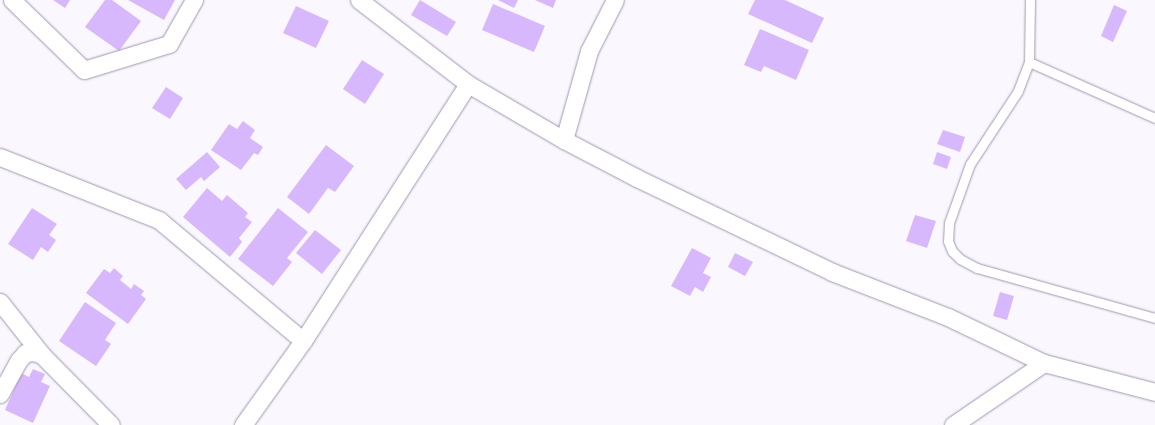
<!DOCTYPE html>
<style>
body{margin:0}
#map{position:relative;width:1155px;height:425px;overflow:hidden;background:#faf8fe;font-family:Merriweather,serif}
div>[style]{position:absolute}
.building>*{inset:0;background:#d8b8fd}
.roads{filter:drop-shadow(0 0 1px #a196af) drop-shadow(0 0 1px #a196af)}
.service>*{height:9px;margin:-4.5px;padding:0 4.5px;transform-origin:4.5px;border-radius:4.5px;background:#fff}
.minor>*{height:17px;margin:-8.5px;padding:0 8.5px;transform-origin:8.5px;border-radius:8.5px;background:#fff}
span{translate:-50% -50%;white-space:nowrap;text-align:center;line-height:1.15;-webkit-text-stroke:3px #fff;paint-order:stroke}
</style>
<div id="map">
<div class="building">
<i style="clip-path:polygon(53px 0,70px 0,65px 8px)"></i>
<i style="clip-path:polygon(105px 0,112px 0,141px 21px,119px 51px,85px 27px)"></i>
<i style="clip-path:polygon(128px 0,175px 0,164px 20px)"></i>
<i style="clip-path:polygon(420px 0,456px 22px,447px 36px,411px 15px)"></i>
<i style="clip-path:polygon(498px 0,518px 0,514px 8px)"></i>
<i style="clip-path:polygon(535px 0,556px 0,553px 8px)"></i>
<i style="clip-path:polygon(755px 0,785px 0,824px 18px,812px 43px,748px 14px)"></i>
<i style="clip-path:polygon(493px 4px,545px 26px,534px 52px,482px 30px)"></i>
<i style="clip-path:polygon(1114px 5px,1127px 11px,1113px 42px,1101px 36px)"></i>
<i style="clip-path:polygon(296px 6px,329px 21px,316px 48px,283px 33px)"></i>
<i style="clip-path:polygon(760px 29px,809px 50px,796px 80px,764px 66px,761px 72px,744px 65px)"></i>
<i style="clip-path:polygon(362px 60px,384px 74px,365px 104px,343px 89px)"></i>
<i style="clip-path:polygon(166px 87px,183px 98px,170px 119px,152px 108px)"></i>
<i style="clip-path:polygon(243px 121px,255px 130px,250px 138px,263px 147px,258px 155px,254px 153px,241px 170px,211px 150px,229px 124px,237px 129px)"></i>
<i style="clip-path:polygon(943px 130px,965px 137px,960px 152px,937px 144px)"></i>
<i style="clip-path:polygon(326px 145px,354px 166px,335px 192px,328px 188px,309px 214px,287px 197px)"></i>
<i style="clip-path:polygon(207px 152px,220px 167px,204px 181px,201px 177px,186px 190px,176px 179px)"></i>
<i style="clip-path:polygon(937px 152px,951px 157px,947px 169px,933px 164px)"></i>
<i style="clip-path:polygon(207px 188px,222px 201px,227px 195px,248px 213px,245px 217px,252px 222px,239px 238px,242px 242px,230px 257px,183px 217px)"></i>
<i style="clip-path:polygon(32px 208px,57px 224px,49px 235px,56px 240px,48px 252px,41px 247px,33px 260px,8px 244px)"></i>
<i style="clip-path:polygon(278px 208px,308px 232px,287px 258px,292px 262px,273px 286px,238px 259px)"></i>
<i style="clip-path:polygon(915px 215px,936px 221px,927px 248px,906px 241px)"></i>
<i style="clip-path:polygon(315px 230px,341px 250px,322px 274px,296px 253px)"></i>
<i style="clip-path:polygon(692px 248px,711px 258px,703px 273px,711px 277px,703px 292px,695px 287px,690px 296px,671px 286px)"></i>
<i style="clip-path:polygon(735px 253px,753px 262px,745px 276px,728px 267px)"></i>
<i style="clip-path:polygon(114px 268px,123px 276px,120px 280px,131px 289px,134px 284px,144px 291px,141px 295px,146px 299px,128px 324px,86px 293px,104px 269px,110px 273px)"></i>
<i style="clip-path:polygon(1000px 292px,1014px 296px,1007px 320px,993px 316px)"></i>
<i style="clip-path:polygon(85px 302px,116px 323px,105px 340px,111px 344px,96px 366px,59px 341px)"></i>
<i style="clip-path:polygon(33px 369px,45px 374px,41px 382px,50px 386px,33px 423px,5px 410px,21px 373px,29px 377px)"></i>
</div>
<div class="roads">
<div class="service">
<i style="left:1030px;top:0;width:62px;rotate:90.9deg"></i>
<i style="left:1029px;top:62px;width:31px;rotate:111deg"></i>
<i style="left:1018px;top:91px;width:87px;rotate:123.3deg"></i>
<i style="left:970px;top:164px;width:63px;rotate:109.6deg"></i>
<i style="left:949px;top:223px;width:18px;rotate:93deg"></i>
<i style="left:948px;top:241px;width:11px;rotate:68deg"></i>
<i style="left:952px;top:251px;width:11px;rotate:45deg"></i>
<i style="left:960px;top:259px;width:19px;rotate:28deg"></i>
<i style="left:977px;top:268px;width:185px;rotate:15.7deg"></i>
<i style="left:1029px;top:62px;width:138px;rotate:24deg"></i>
</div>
<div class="minor">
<i style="left:12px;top:0;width:100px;rotate:44.2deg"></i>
<i style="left:84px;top:70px;width:89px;rotate:-17deg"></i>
<i style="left:169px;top:44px;width:51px;rotate:-60.4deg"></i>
<i style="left:359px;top:0;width:138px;rotate:37.6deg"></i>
<i style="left:468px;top:84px;width:111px;rotate:30.3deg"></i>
<i style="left:564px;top:140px;width:82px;rotate:27.5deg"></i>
<i style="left:637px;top:178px;width:216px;rotate:25.7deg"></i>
<i style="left:832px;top:272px;width:124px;rotate:21.2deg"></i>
<i style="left:948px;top:317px;width:106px;rotate:25.6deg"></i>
<i style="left:1044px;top:363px;width:115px;rotate:14.6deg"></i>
<i style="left:564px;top:140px;width:92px;rotate:-74.3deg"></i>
<i style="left:589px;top:51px;width:57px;rotate:-63deg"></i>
<i style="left:0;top:157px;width:171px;rotate:21.6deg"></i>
<i style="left:159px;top:220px;width:188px;rotate:40deg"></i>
<i style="left:0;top:302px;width:68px;rotate:51.6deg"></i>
<i style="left:0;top:394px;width:39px;rotate:-61deg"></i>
<i style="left:19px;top:360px;width:9px;rotate:-49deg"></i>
<i style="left:25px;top:353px;width:8px;rotate:-7deg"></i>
<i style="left:33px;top:352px;width:9px;rotate:18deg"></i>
<i style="left:42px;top:355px;width:98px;rotate:45.4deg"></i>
<i style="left:243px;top:425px;width:103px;rotate:-54.5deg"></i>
<i style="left:303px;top:341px;width:305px;rotate:-57.3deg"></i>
<i style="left:953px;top:425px;width:110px;rotate:-34.3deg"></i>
</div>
</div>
</div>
